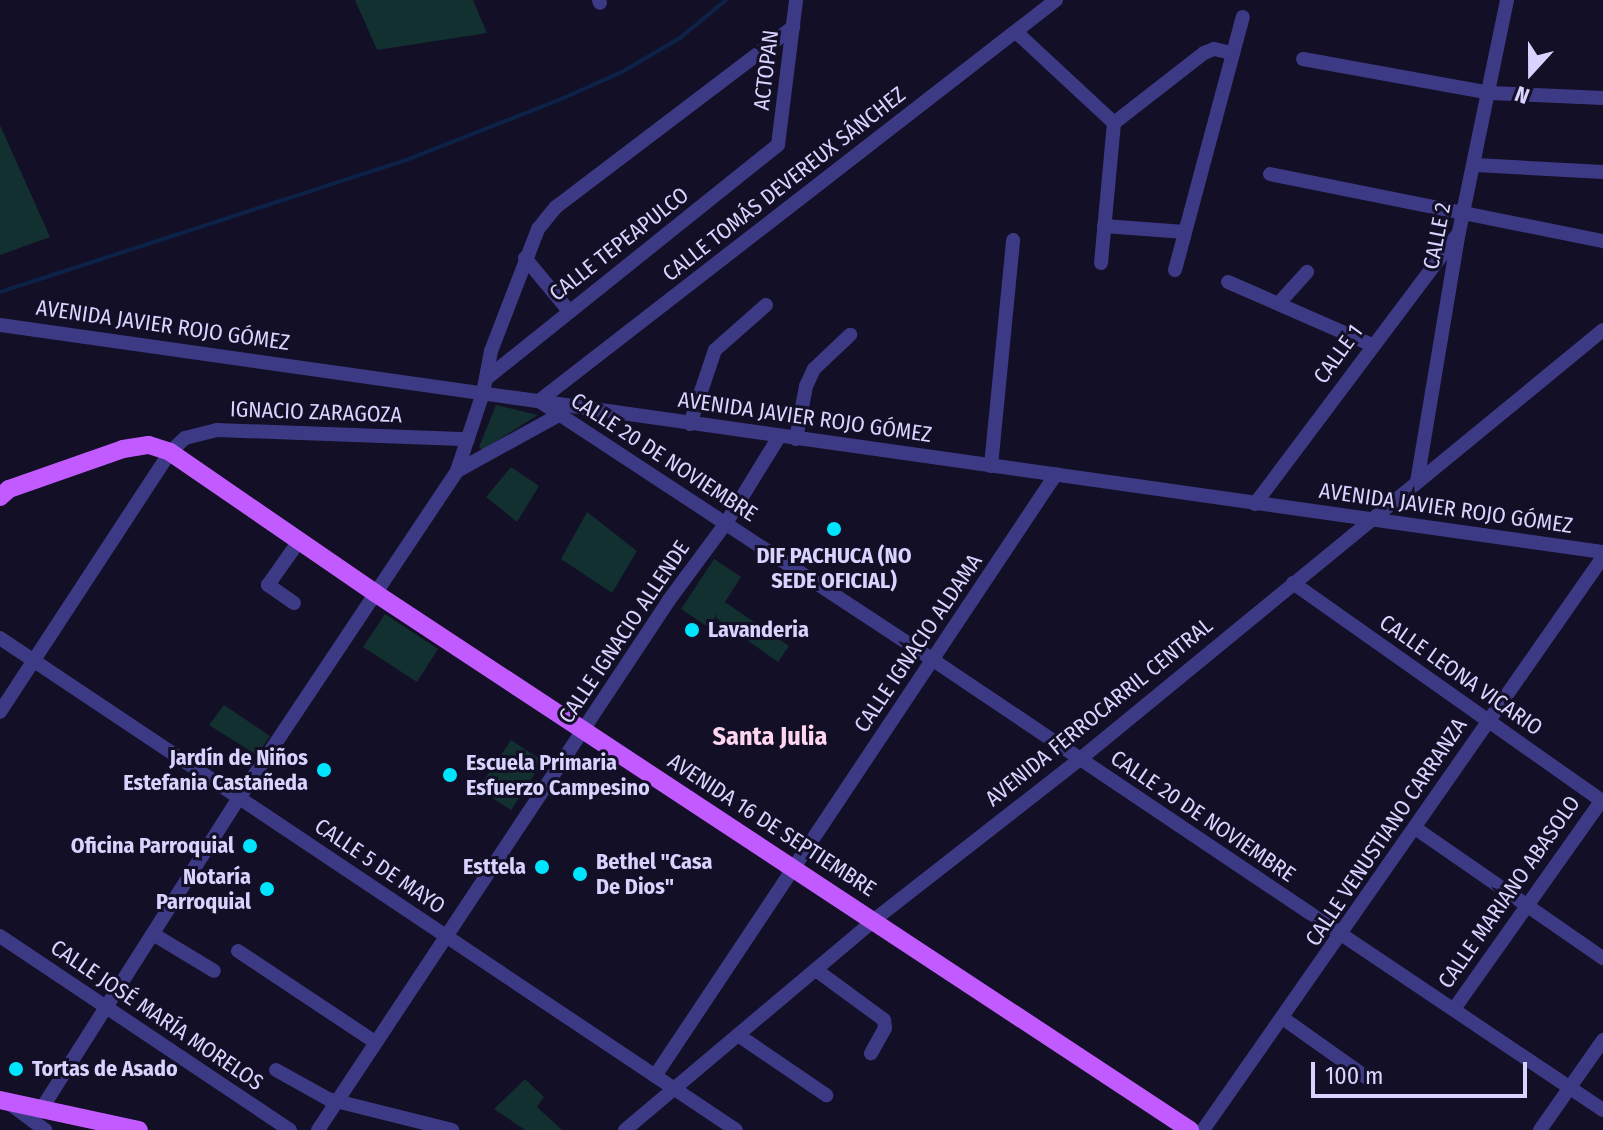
<!DOCTYPE html>
<meta charset="utf-8">
<style>
body{margin:0}
#map{position:relative;width:1603px;height:1130px;overflow:hidden;background:#130f26;font-family:"Fira Sans Condensed",sans-serif}
div>[style]{position:absolute}
.green>*{inset:0;background:#12302f}
.stream>*{height:4px;margin:-2px;padding:0 2px;transform-origin:2px;border-radius:2px;background:#0c2248}
.minor>*{height:14px;margin:-7px;padding:0 7px;transform-origin:7px;border-radius:7px;background:#3d3a85}
.major>*{height:18px;margin:-9px;padding:0 9px;transform-origin:9px;border-radius:9px;background:#c25bff}
.dots>*{width:22px;height:22px;translate:-50% -50%;box-sizing:border-box;border:4px solid #130f26;border-radius:50%}
span{translate:-50% -50%;white-space:nowrap;text-align:center;line-height:1.15;-webkit-text-stroke:6px #130f26;paint-order:stroke}
.street-label{font-size:22px;color:#d9d4ff}
.poi-label{font-size:22px;color:#d9d4ff;font-weight:700}
.left{translate:0 -50%;text-align:left}
.right{translate:-100% -50%;text-align:right}
.quarter-label{font-size:26px;color:#ffd6f0;font-weight:700}
.north{position:absolute;left:1491px;top:32px;width:80px;height:80px;-webkit-text-stroke:6px #130f26;paint-order:stroke;rotate:201deg;font-size:22px;font-weight:700;line-height:32px;text-align:center;color:#d9d4ff}
.north::after{content:'';display:block;margin:auto;width:28px;height:36px;background:#d9d4ff;clip-path:polygon(50% 0,100% 100%,50% 72%,0 100%)}
.scale{position:absolute;left:1311px;top:1062px;width:216px;height:36px;box-sizing:border-box;border:4px solid #d9d4ff;border-top:0;padding-left:10px;font-size:24px;line-height:28px;white-space:nowrap;color:#d9d4ff;-webkit-text-stroke:6px #130f26;paint-order:stroke}
</style>
<div id="map">
<div class="green">
<i style="clip-path:polygon(355px 0,473px 0,487px 33px,377px 50px)"></i>
<i style="clip-path:polygon(0 125px,50px 237px,0 255px)"></i>
<i style="clip-path:polygon(496px 405px,538px 415px,482px 450px,479px 447px)"></i>
<i style="clip-path:polygon(511px 467px,539px 486px,517px 522px,486px 497px)"></i>
<i style="clip-path:polygon(587px 512px,637px 551px,612px 593px,561px 559px)"></i>
<i style="clip-path:polygon(714px 559px,741px 577px,725px 602px,789px 646px,778px 662px,716px 618px,718px 613px,708px 627px,681px 609px)"></i>
<i style="clip-path:polygon(385px 614px,438px 649px,417px 682px,363px 647px)"></i>
<i style="clip-path:polygon(224px 705px,270px 736px,257px 755px,209px 725px)"></i>
<i style="clip-path:polygon(511px 740px,543px 761px,511px 810px,478px 789px)"></i>
<i style="clip-path:polygon(525px 1079px,544px 1097px,537px 1107px,562px 1130px,525px 1130px,494px 1109px)"></i>
</div>
<div class="stream">
<i style="left:0;top:292px;width:430px;rotate:-18deg"></i>
<i style="left:409px;top:159px;width:161px;rotate:-21.5deg"></i>
<i style="left:559px;top:100px;width:69px;rotate:-24deg"></i>
<i style="left:622px;top:72px;width:67px;rotate:-30.4deg"></i>
<i style="left:680px;top:38px;width:60px;rotate:-39.6deg"></i>
</div>
<div class="minor">
<i style="left:599px;top:0;width:3px;rotate:72deg"></i>
<i style="left:1056px;top:0;width:654px;rotate:142.2deg"></i>
<i style="left:539px;top:401px;width:472px;rotate:33.3deg"></i>
<i style="left:933px;top:660px;width:807px;rotate:33.89deg"></i>
<i style="left:1016px;top:32px;width:134px;rotate:42.9deg"></i>
<i style="left:1303px;top:59px;width:190px;rotate:10.3deg"></i>
<i style="left:1490px;top:93px;width:113px;rotate:2.5deg"></i>
<i style="left:1476px;top:165px;width:127px;rotate:3.2deg"></i>
<i style="left:1270px;top:174px;width:340px;rotate:11.4deg"></i>
<i style="left:1104px;top:226px;width:81px;rotate:4.2deg"></i>
<i style="left:525px;top:258px;width:69px;rotate:50.3deg"></i>
<i style="left:1101px;top:263px;width:141px;rotate:-84.7deg"></i>
<i style="left:1114px;top:123px;width:114px;rotate:-37.9deg"></i>
<i style="left:1204px;top:53px;width:11px;rotate:-22deg"></i>
<i style="left:1214px;top:49px;width:18px;rotate:13deg"></i>
<i style="left:1175px;top:270px;width:262px;rotate:-75deg"></i>
<i style="left:1228px;top:282px;width:157px;rotate:23.6deg"></i>
<i style="left:1279px;top:303px;width:42px;rotate:-47.9deg"></i>
<i style="left:0;top:325px;width:1619px;rotate:8.06deg"></i>
<i style="left:487px;top:378px;width:373px;rotate:-38.7deg"></i>
<i style="left:778px;top:145px;width:146px;rotate:-82.9deg"></i>
<i style="left:690px;top:424px;width:78px;rotate:-71.3deg"></i>
<i style="left:715px;top:350px;width:68px;rotate:-41.4deg"></i>
<i style="left:796px;top:439px;width:54px;rotate:-79.3deg"></i>
<i style="left:806px;top:386px;width:19px;rotate:-65deg"></i>
<i style="left:814px;top:369px;width:50px;rotate:-43.4deg"></i>
<i style="left:991px;top:466px;width:227px;rotate:-84.4deg"></i>
<i style="left:457px;top:471px;width:116px;rotate:-28.8deg"></i>
<i style="left:1417px;top:482px;width:254px;rotate:-80.5deg"></i>
<i style="left:1459px;top:232px;width:237px;rotate:-78.3deg"></i>
<i style="left:1255px;top:504px;width:335px;rotate:-53.1deg"></i>
<i style="left:1293px;top:583px;width:380px;rotate:35.2deg"></i>
<i style="left:294px;top:603px;width:32px;rotate:-145deg"></i>
<i style="left:268px;top:585px;width:54px;rotate:-54.8deg"></i>
<i style="left:0;top:638px;width:885px;rotate:33.76deg"></i>
<i style="left:0;top:712px;width:311px;rotate:-56.8deg"></i>
<i style="left:170px;top:452px;width:21px;rotate:-43deg"></i>
<i style="left:185px;top:438px;width:33px;rotate:-14deg"></i>
<i style="left:217px;top:430px;width:251px;rotate:2.1deg"></i>
<i style="left:1415px;top:828px;width:229px;rotate:34.7deg"></i>
<i style="left:153px;top:934px;width:71px;rotate:31.2deg"></i>
<i style="left:0;top:936px;width:349px;rotate:33.8deg"></i>
<i style="left:238px;top:951px;width:164px;rotate:33.6deg"></i>
<i style="left:816px;top:970px;width:84px;rotate:36.3deg"></i>
<i style="left:884px;top:1020px;width:8px;rotate:83deg"></i>
<i style="left:885px;top:1028px;width:29px;rotate:119deg"></i>
<i style="left:1454px;top:1009px;width:255px;rotate:-54.7deg"></i>
<i style="left:1284px;top:1019px;width:105px;rotate:35.3deg"></i>
<i style="left:738px;top:1035px;width:107px;rotate:34.3deg"></i>
<i style="left:276px;top:1070px;width:60px;rotate:29.1deg"></i>
<i style="left:328px;top:1099px;width:128px;rotate:14deg"></i>
<i style="left:655px;top:1076px;width:723px;rotate:-56.33deg"></i>
<i style="left:10px;top:1104px;width:44px;rotate:36.6deg"></i>
<i style="left:42px;top:1108px;width:367px;rotate:-57.6deg"></i>
<i style="left:239px;top:798px;width:393px;rotate:-56.3deg"></i>
<i style="left:457px;top:471px;width:82px;rotate:-71.6deg"></i>
<i style="left:483px;top:393px;width:43px;rotate:-79.2deg"></i>
<i style="left:491px;top:351px;width:131px;rotate:-68.9deg"></i>
<i style="left:538px;top:229px;width:28px;rotate:-51deg"></i>
<i style="left:556px;top:207px;width:298px;rotate:-37.2deg"></i>
<i style="left:318px;top:1130px;width:636px;rotate:-56.48deg"></i>
<i style="left:669px;top:600px;width:96px;rotate:-53.5deg"></i>
<i style="left:726px;top:523px;width:101px;rotate:-58.4deg"></i>
<i style="left:625px;top:1130px;width:326px;rotate:-40.1deg"></i>
<i style="left:874px;top:920px;width:260px;rotate:-38deg"></i>
<i style="left:1079px;top:760px;width:678px;rotate:-39.37deg"></i>
<i style="left:1203px;top:1130px;width:699px;rotate:-55.08deg"></i>
<i style="left:1540px;top:1130px;width:110px;rotate:-55deg"></i>
</div>
<div class="major">
<i style="left:0;top:497px;width:12px;rotate:-42deg"></i>
<i style="left:9px;top:489px;width:121px;rotate:-19.3deg"></i>
<i style="left:123px;top:449px;width:26px;rotate:-9deg"></i>
<i style="left:149px;top:445px;width:22px;rotate:18deg"></i>
<i style="left:170px;top:452px;width:249px;rotate:34.5deg"></i>
<i style="left:375px;top:593px;width:976px;rotate:33.38deg"></i>
<i style="left:0;top:1100px;width:142px;rotate:12.2deg"></i>
</div>
<div class="dots">
<i style="left:834px;top:529px;background:#00e5ff"></i>
<i style="left:692px;top:630px;background:#00e5ff"></i>
<i style="left:324px;top:770px;background:#00e5ff"></i>
<i style="left:450px;top:775px;background:#00e5ff"></i>
<i style="left:250px;top:846px;background:#00e5ff"></i>
<i style="left:542px;top:867px;background:#00e5ff"></i>
<i style="left:580px;top:874px;background:#00e5ff"></i>
<i style="left:267px;top:889px;background:#00e5ff"></i>
<i style="left:16px;top:1069px;background:#00e5ff"></i>
</div>
<div class="street-label">
<span style="left:766px;top:70px;rotate:-83deg">ACTOPAN</span>
<span style="left:784px;top:184px;rotate:-38deg">CALLE TOMÁS DEVEREUX SÁNCHEZ</span>
<span style="left:1437px;top:236px;rotate:-79deg">CALLE 2</span>
<span style="left:619px;top:244px;rotate:-38deg">CALLE TEPEAPULCO</span>
<span style="left:163px;top:325px;rotate:8deg">AVENIDA JAVIER ROJO GÓMEZ</span>
<span style="left:1338px;top:354px;rotate:-54deg">CALLE 1</span>
<span style="left:316px;top:412px;rotate:2deg">IGNACIO ZARAGOZA</span>
<span style="left:805px;top:417px;rotate:8deg">AVENIDA JAVIER ROJO GÓMEZ</span>
<span style="left:664px;top:457px;rotate:33deg">CALLE 20 DE NOVIEMBRE</span>
<span style="left:1446px;top:508px;rotate:8deg">AVENIDA JAVIER ROJO GÓMEZ</span>
<span style="left:624px;top:632px;rotate:-56deg">CALLE IGNACIO ALLENDE</span>
<span style="left:918px;top:643px;rotate:-56deg">CALLE IGNACIO ALDAMA</span>
<span style="left:1461px;top:675px;rotate:35deg">CALLE LEONA VICARIO</span>
<span style="left:1099px;top:712px;rotate:-39deg">AVENIDA FERROCARRIL CENTRAL</span>
<span style="left:1203px;top:816px;rotate:34deg">CALLE 20 DE NOVIEMBRE</span>
<span style="left:772px;top:825px;rotate:33deg">AVENIDA 16 DE SEPTIEMBRE</span>
<span style="left:1386px;top:832px;rotate:-56deg">CALLE VENUSTIANO CARRANZA</span>
<span style="left:380px;top:866px;rotate:34deg">CALLE 5 DE MAYO</span>
<span style="left:1509px;top:892px;rotate:-55deg">CALLE MARIANO ABASOLO</span>
<span style="left:157px;top:1015px;rotate:34deg">CALLE JOSÉ MARÍA MORELOS</span>
</div>
<div class="poi-label">
<span style="left:834px;top:568px">DIF PACHUCA (NO<br>SEDE OFICIAL)</span>
<span class="left" style="left:708px;top:630px">Lavanderia</span>
<span class="right" style="left:308px;top:770px">Jardín de Niños<br>Estefania Castañeda</span>
<span class="left" style="left:466px;top:775px">Escuela Primaria<br>Esfuerzo Campesino</span>
<span class="right" style="left:234px;top:846px">Oficina Parroquial</span>
<span class="left" style="left:596px;top:874px">Bethel "Casa<br>De Dios"</span>
<span class="right" style="left:526px;top:867px">Esttela</span>
<span class="right" style="left:251px;top:889px">Notaría<br>Parroquial</span>
<span class="left" style="left:32px;top:1069px">Tortas de Asado</span>
</div>
<div class="quarter-label">
<span style="left:770px;top:737px">Santa Julia</span>
</div>
<div class="north">N</div>
<div class="scale">100 m</div>
</div>
